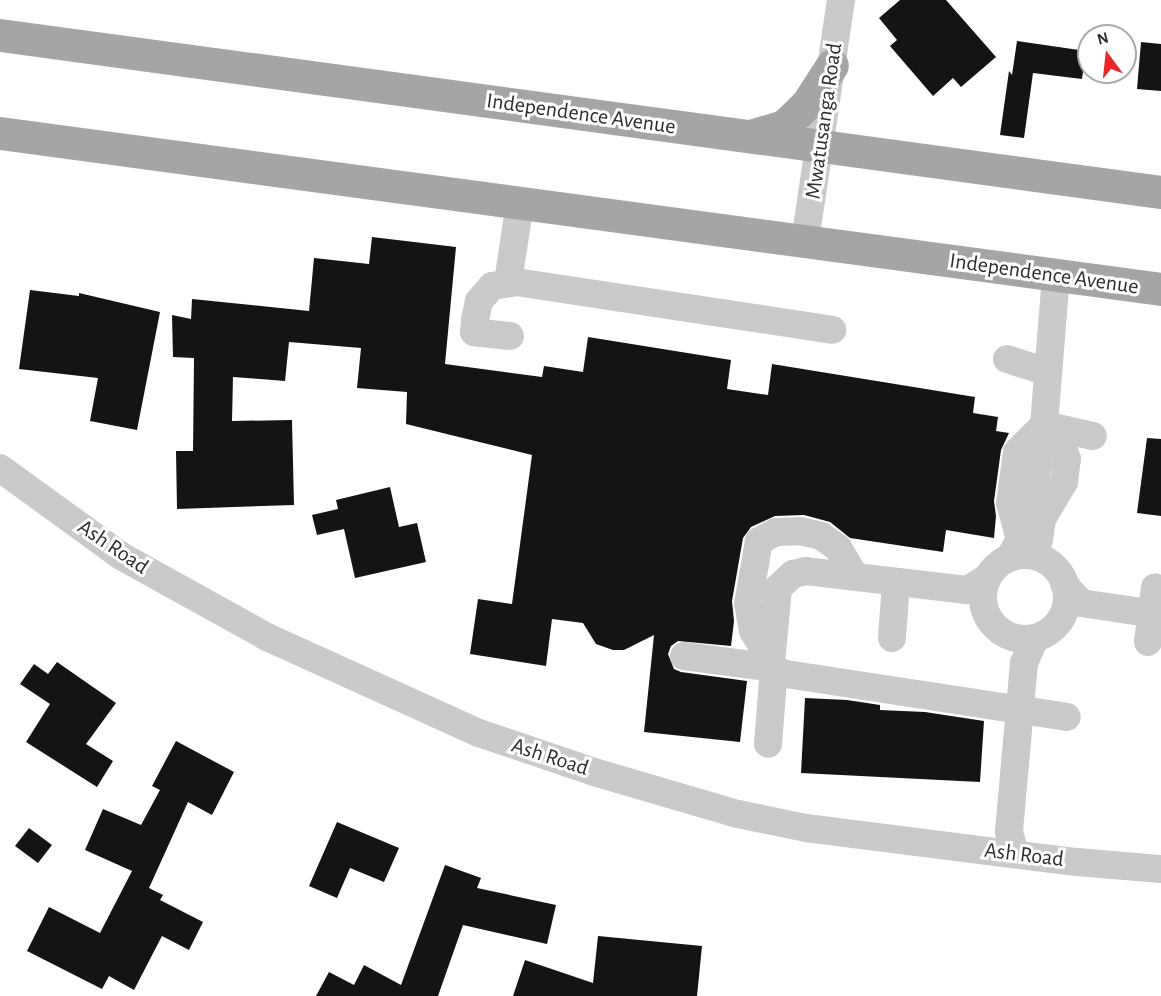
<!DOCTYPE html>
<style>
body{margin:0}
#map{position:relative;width:1161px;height:996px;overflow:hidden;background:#fff;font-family:"Alegreya Sans",sans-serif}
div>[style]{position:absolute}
.building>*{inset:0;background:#141414}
.minor>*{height:28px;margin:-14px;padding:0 14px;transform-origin:14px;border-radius:14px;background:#cacaca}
.minor>.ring{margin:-14px;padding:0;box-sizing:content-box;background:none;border:28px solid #cacaca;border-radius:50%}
.major>*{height:33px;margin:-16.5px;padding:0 16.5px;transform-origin:16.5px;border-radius:16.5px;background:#a5a5a5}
span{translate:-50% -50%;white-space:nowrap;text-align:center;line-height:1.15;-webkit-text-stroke:6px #fff;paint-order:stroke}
.street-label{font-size:22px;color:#2d2d2d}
.north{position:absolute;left:1077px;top:24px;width:60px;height:60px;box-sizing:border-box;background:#fff;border:2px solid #ababab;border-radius:50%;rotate:345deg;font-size:16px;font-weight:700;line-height:24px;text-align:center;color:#2d2d2d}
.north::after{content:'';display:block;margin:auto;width:21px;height:27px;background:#ed2725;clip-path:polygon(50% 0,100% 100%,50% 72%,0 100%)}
</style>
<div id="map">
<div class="building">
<i style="clip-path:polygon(900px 0,946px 0,996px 57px,961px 87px,953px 78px,933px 96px,890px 46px,897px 40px,879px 18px)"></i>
<i style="clip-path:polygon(1017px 41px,1086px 51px,1082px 79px,1033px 73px,1024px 138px,1000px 135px,1009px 71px,1012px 75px)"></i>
<i style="clip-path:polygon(1141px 42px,1161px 44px,1161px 91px,1137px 89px)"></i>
<i style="clip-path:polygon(372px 237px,456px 247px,445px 364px,542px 377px,544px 366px,583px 372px,588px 337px,731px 360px,727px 389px,768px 395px,772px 364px,975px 397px,973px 413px,998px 417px,996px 431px,1009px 433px,1001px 450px,994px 501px,996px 516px,994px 538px,946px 530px,943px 552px,850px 538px,830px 522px,804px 515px,775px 516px,751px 527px,743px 538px,732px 601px,734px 621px,731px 646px,678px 641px,671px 646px,668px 654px,674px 669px,681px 672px,747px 681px,740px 742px,644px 732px,654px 635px,624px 650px,613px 650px,596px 644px,583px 623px,552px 619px,546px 666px,470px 654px,478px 599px,512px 604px,532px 455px,406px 424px,407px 392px,357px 388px,361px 348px,289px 342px,285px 381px,233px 377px,232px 421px,292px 420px,294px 505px,177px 509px,176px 451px,193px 451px,194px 358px,173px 357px,172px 315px,191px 319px,192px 299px,309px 311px,314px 258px,369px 264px)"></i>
<i style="clip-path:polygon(30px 290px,79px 296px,79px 293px,160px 312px,137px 430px,90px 421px,98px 378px,19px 369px)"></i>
<i style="clip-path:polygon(1147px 438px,1161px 439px,1161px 516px,1137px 513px)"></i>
<i style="clip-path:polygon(390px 487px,399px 527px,417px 523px,426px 562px,355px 578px,344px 529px,317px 535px,312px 515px,338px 509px,336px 500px)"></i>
<i style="clip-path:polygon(57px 662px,116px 703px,86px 744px,113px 761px,97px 787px,26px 742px,50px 704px,20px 684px,34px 664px,48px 674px)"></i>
<i style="clip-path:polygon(805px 698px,847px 700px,880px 705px,880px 710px,925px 712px,984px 721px,980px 782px,801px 773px)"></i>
<i style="clip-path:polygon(176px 741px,234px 772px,212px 815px,188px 802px,149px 888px,163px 895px,160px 900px,203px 922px,189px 950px,162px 936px,134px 990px,109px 976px,102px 989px,27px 951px,49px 907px,100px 933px,132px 871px,85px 850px,103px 809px,141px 825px,160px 790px,152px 786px)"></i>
<i style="clip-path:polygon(337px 822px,399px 848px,384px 882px,350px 868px,337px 898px,309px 886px)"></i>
<i style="clip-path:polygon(29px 828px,52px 845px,38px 863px,15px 846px)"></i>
<i style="clip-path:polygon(445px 865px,481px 878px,477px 888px,556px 905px,547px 944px,463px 925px,438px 996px,316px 996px,329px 972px,354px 985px,364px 965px,401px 985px)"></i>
<i style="clip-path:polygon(598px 936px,702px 946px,697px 996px,513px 996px,525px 960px,593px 983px)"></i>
</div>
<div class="minor">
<i style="left:805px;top:241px;width:244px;rotate:-81.5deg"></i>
<i style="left:508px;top:282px;width:80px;rotate:-81.4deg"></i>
<i style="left:510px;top:336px;width:36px;rotate:-174deg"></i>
<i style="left:474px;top:332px;width:12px;rotate:-85deg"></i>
<i style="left:475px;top:320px;width:19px;rotate:-78deg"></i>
<i style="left:479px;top:301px;width:20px;rotate:-49deg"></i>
<i style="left:492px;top:286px;width:24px;rotate:-9deg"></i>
<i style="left:516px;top:282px;width:320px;rotate:8.6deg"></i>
<i style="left:1007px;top:359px;width:43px;rotate:17.6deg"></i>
<i style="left:1044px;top:425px;width:50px;rotate:12.7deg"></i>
<i style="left:0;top:468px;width:150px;rotate:36deg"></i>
<i style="left:121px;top:556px;width:167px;rotate:29deg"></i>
<i style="left:267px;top:637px;width:233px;rotate:24.4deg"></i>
<i style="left:479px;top:733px;width:121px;rotate:18.7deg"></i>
<i style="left:594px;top:772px;width:150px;rotate:16.3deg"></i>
<i style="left:738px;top:814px;width:69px;rotate:11.6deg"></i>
<i style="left:806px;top:828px;width:273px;rotate:7.2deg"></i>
<i style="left:1077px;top:862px;width:84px;rotate:4.8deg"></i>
<i style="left:1020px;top:540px;width:38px;rotate:-105deg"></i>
<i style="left:1010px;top:503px;width:51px;rotate:-82.2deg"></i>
<i style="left:1017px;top:452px;width:38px;rotate:-45deg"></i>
<i style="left:1039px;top:540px;width:21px;rotate:-82deg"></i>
<i style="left:1042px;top:519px;width:43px;rotate:-59.3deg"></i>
<i style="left:1064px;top:482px;width:23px;rotate:-83deg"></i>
<i style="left:1067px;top:459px;width:18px;rotate:-109deg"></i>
<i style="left:1061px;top:442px;width:24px;rotate:-135deg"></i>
<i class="ring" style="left:983px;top:555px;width:56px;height:56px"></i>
<i style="left:1010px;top:557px;width:29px;rotate:-61deg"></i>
<i style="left:1024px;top:532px;width:37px;rotate:-76deg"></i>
<i style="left:1033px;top:496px;width:72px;rotate:-81.2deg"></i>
<i style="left:1044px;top:425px;width:150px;rotate:-85.4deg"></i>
<i style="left:988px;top:577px;width:25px;rotate:148deg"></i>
<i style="left:967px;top:590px;width:162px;rotate:-173.3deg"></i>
<i style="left:806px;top:571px;width:13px;rotate:167deg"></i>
<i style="left:793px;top:574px;width:21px;rotate:137deg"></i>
<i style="left:778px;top:588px;width:76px;rotate:95.3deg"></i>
<i style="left:771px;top:664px;width:9px;rotate:49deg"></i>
<i style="left:777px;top:671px;width:9px;rotate:18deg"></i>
<i style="left:786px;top:674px;width:284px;rotate:8.7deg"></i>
<i style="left:1064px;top:584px;width:25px;rotate:48deg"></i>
<i style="left:1081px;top:603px;width:81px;rotate:8.5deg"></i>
<i style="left:892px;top:638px;width:56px;rotate:-85.9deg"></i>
<i style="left:1148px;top:642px;width:55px;rotate:-82.7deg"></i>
<i style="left:684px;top:656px;width:91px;rotate:7.6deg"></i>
<i style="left:774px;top:668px;width:76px;rotate:94.5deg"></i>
<i style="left:770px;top:660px;width:34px;rotate:-120deg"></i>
<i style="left:753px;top:631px;width:27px;rotate:-100deg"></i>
<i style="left:748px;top:604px;width:64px;rotate:-80.1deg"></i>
<i style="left:759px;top:541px;width:19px;rotate:-28deg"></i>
<i style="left:776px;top:532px;width:24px;rotate:-2deg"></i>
<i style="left:800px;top:531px;width:22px;rotate:13deg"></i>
<i style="left:821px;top:536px;width:21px;rotate:35deg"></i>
<i style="left:838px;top:548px;width:33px;rotate:59deg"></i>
<i style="left:1015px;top:854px;width:24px;rotate:-105deg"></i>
<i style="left:1009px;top:831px;width:169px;rotate:-84.9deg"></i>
<i style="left:1024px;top:663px;width:27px;rotate:-66deg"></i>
</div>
<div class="major">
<i style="left:0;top:35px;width:1172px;rotate:7.7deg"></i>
<i style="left:0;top:133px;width:1171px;rotate:7.65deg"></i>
<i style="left:753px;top:135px;width:32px;rotate:-16deg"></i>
<i style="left:784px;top:126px;width:32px;rotate:-44deg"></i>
<i style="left:807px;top:104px;width:46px;rotate:-57.3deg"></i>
</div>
<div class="street-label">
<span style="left:581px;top:114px;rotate:8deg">Independence Avenue</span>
<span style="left:824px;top:121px;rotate:-82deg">Mwatusanga Road</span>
<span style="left:1044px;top:274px;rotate:8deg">Independence Avenue</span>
<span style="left:113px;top:547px;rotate:34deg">Ash Road</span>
<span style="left:550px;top:757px;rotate:18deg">Ash Road</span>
<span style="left:1024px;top:855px;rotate:7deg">Ash Road</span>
</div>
<div class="north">N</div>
</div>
